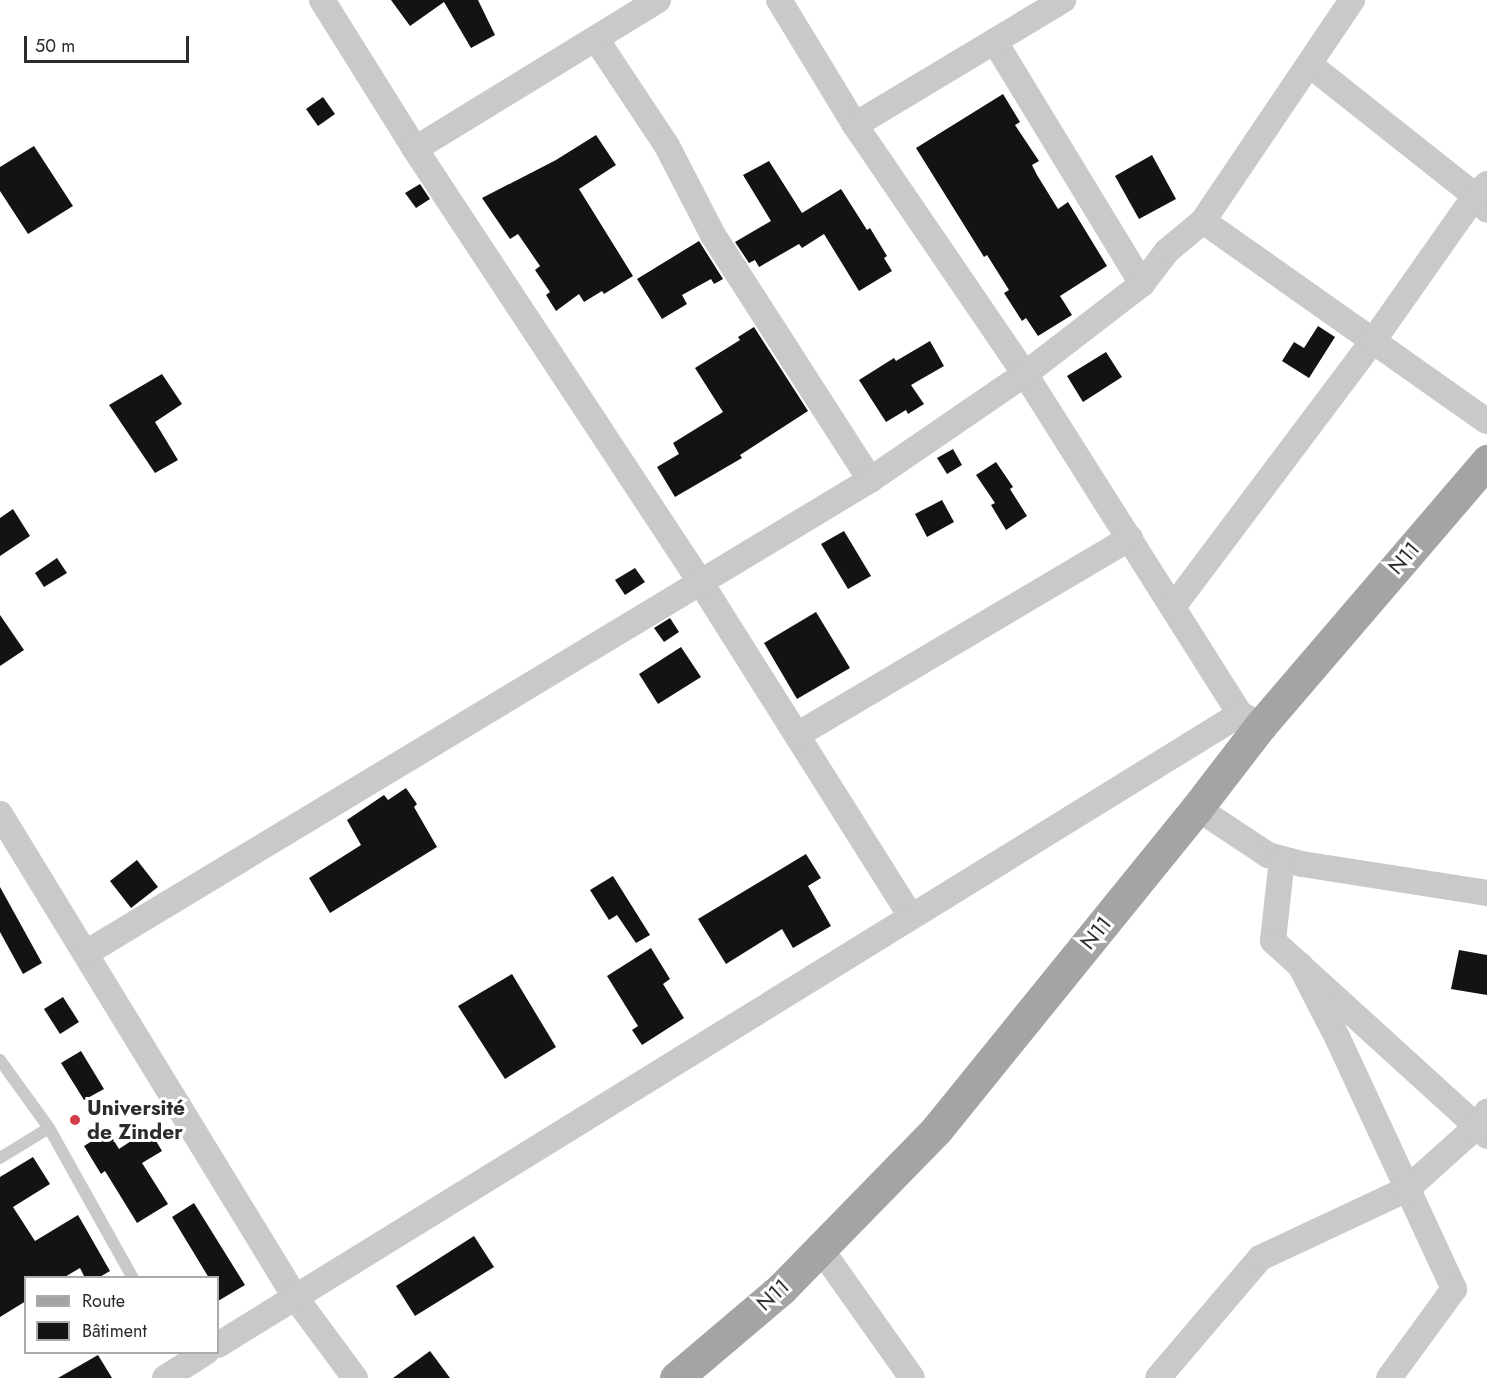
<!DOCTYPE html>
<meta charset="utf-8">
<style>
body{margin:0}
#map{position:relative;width:1487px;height:1378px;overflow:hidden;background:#fff;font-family:Jost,sans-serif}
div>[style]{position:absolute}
.building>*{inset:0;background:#131313}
.lane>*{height:12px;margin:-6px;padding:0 6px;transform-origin:6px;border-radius:6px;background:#c9c9c9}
.street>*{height:26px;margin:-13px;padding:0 13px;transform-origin:13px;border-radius:13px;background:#c9c9c9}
.primary>*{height:33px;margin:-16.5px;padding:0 16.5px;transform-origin:16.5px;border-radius:16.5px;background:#a4a4a4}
.dots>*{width:16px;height:16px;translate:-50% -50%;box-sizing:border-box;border:3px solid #fff;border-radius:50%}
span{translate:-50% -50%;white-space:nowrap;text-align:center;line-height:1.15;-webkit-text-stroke:6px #fff;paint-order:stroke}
.street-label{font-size:21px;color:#2c2c2c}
.poi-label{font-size:21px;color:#2c2c2c;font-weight:700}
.left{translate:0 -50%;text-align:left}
.legend{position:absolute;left:24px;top:1276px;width:195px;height:78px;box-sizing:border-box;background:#fff;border:2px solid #ababab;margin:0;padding:8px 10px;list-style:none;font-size:18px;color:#2c2c2c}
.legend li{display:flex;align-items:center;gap:12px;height:30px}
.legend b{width:30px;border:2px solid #ababab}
.scale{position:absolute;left:24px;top:36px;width:165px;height:27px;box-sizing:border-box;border:3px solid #2c2c2c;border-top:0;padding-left:8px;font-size:18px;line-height:21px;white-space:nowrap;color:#2c2c2c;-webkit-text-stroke:4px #fff;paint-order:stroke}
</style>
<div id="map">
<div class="building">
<i style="clip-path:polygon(391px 0,478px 0,495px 35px,471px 48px,444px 2px,410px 26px)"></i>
<i style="clip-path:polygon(1003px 94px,1020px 122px,1015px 125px,1039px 161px,1032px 165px,1037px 175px,1058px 209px,1068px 202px,1107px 266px,1060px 296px,1072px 315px,1038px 336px,1026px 318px,1022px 321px,1004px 293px,1009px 290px,987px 255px,984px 257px,916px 148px)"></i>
<i style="clip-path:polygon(323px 97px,335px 114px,318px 126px,306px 109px)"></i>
<i style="clip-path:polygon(596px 135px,616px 165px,579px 189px,633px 276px,604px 294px,602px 291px,584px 302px,579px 294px,556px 311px,546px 295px,550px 292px,535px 270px,540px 266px,518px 234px,510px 239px,482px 198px,556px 160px)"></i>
<i style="clip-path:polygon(34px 146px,73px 206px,28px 234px,0 191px,0 167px)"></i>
<i style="clip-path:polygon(1152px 155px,1176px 199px,1139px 219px,1115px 176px)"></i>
<i style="clip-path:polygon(769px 161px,802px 213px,841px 189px,867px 230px,870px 228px,887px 256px,884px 258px,892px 271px,859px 291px,824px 234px,802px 248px,799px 244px,759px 267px,755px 260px,749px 263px,735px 242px,771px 221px,743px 175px)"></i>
<i style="clip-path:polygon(420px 184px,430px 199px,416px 208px,405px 193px)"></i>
<i style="clip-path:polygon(699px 241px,723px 279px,714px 284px,711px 279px,682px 295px,687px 304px,662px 319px,637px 279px)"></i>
<i style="clip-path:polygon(1318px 326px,1335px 337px,1309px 378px,1282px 361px,1294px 342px,1304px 348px)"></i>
<i style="clip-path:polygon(754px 327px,808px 411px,740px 455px,742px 458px,675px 497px,657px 467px,679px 454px,673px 443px,723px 412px,695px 368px,740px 340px,738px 337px)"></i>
<i style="clip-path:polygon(930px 341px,944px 366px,911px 385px,924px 404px,908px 414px,906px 410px,886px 422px,859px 380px,894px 358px,896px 361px)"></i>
<i style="clip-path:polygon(1106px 352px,1122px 377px,1083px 402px,1067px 376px)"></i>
<i style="clip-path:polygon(162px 374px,182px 404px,155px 422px,178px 460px,155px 473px,109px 405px)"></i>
<i style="clip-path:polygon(953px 449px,962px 465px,947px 474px,937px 458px)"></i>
<i style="clip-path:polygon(996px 462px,1013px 487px,1010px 489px,1027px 516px,1006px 530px,991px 505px,995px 503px,976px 475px)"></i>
<i style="clip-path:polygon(942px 500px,954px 522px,927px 537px,915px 514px)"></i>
<i style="clip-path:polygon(13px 509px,30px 536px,0 556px,0 518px)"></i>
<i style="clip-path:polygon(844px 531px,871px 576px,848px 589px,821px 544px)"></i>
<i style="clip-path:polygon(57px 558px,67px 573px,44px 587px,35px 573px)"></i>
<i style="clip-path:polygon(635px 568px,645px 582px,625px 595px,615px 580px)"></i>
<i style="clip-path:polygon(816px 612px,850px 668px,797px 699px,764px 643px)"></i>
<i style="clip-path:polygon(0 615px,24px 650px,0 666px)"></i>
<i style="clip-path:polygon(670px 618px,679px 632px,664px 642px,654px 628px)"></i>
<i style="clip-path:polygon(681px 647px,701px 677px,658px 704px,639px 674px)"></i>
<i style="clip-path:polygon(406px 788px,417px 804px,414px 807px,437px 847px,330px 913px,309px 878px,361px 845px,347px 820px,384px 795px,388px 800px)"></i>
<i style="clip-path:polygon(806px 854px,821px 878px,808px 886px,831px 926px,793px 948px,782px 929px,726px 964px,698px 919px)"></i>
<i style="clip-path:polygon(137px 860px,158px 887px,131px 908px,110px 881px)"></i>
<i style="clip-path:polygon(613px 876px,650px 935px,636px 943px,617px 915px,609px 920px,590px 890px)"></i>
<i style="clip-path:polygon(0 887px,42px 963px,23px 974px,0 932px)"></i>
<i style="clip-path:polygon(651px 948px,670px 979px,663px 984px,684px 1018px,642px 1045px,632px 1030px,638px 1026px,607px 976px)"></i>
<i style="clip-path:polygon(1459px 950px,1487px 955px,1487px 995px,1451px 989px)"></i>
<i style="clip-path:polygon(512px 974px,556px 1047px,505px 1079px,458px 1006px)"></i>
<i style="clip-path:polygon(63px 997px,79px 1022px,60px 1034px,44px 1009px)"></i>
<i style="clip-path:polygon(81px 1051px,104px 1089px,84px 1100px,61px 1063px)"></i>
<i style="clip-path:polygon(149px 1129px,162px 1151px,142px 1163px,168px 1204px,137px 1223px,105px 1171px,101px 1174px,84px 1146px,108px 1131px,119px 1149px)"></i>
<i style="clip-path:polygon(33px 1157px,50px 1184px,13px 1207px,35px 1241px,78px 1215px,110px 1271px,98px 1278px,85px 1278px,80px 1268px,63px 1278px,26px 1278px,26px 1301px,0 1317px,0 1177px)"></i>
<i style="clip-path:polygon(194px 1203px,245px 1285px,218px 1301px,218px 1278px,209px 1278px,172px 1217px)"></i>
<i style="clip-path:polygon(474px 1236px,494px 1267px,415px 1316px,396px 1286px)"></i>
<i style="clip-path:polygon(430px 1351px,450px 1378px,393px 1378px)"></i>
<i style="clip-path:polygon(98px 1355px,112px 1378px,58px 1378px)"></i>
</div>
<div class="lane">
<i style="left:0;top:1060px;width:84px;rotate:54.2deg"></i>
<i style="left:49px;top:1128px;width:172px;rotate:60.8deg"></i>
<i style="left:0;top:1158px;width:57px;rotate:-31.5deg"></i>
</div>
<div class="street">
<i style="left:322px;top:0;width:176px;rotate:58deg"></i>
<i style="left:415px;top:149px;width:520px;rotate:56.62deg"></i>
<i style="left:701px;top:583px;width:394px;rotate:57.8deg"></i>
<i style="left:779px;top:0;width:146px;rotate:58.7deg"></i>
<i style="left:855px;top:125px;width:301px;rotate:55.7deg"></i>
<i style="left:1025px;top:374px;width:402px;rotate:57.7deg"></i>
<i style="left:596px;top:39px;width:128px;rotate:56.4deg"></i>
<i style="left:667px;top:146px;width:100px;rotate:62.7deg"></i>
<i style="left:713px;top:235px;width:291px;rotate:57.3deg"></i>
<i style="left:995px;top:42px;width:283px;rotate:58.7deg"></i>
<i style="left:1310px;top:65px;width:211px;rotate:38.4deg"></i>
<i style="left:1475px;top:196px;width:18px;rotate:49deg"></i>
<i style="left:855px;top:125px;width:243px;rotate:-31deg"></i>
<i style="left:415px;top:149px;width:285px;rotate:-31.5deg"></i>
<i style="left:1203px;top:221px;width:347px;rotate:35.2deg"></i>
<i style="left:1173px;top:607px;width:333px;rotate:-53.1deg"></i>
<i style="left:1373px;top:341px;width:177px;rotate:-54.9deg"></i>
<i style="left:1475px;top:196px;width:17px;rotate:-45deg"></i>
<i style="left:797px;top:735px;width:387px;rotate:-30.6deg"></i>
<i style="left:1197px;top:808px;width:85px;rotate:33.5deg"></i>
<i style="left:1268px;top:855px;width:35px;rotate:15deg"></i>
<i style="left:1302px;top:864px;width:187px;rotate:8.9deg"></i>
<i style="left:0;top:814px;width:566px;rotate:58.58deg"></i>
<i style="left:295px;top:1297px;width:101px;rotate:53.5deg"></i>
<i style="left:1282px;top:859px;width:82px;rotate:96.3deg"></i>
<i style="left:1273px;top:941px;width:290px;rotate:42.3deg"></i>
<i style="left:86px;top:953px;width:916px;rotate:-31.1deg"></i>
<i style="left:870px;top:480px;width:188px;rotate:-34.4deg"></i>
<i style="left:1025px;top:374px;width:148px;rotate:-37.6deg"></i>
<i style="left:1142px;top:284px;width:41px;rotate:-52.9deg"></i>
<i style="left:1167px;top:251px;width:47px;rotate:-39.8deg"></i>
<i style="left:1203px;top:221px;width:267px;rotate:-56deg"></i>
<i style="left:1300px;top:965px;width:83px;rotate:62.8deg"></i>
<i style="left:1338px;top:1039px;width:276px;rotate:65.1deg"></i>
<i style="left:1454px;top:1289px;width:110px;rotate:126.1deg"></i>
<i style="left:820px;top:1248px;width:159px;rotate:54.7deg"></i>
<i style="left:218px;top:1345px;width:1201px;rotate:-31.69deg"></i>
<i style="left:1240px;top:714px;width:24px;rotate:28deg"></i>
<i style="left:165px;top:1378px;width:49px;rotate:-32.4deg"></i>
<i style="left:1158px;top:1378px;width:157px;rotate:-49.6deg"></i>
<i style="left:1260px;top:1258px;width:162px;rotate:-25.1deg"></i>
<i style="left:1407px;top:1189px;width:93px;rotate:-41.9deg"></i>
<i style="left:1476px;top:1127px;width:19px;rotate:-54deg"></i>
</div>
<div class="primary">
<i style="left:676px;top:1378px;width:138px;rotate:-40.3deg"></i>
<i style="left:781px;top:1289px;width:223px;rotate:-45.7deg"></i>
<i style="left:937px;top:1129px;width:413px;rotate:-51deg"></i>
<i style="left:1197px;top:808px;width:105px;rotate:-52.4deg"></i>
<i style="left:1261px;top:725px;width:348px;rotate:-49.4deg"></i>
</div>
<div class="dots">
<i style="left:75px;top:1120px;background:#d23f48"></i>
</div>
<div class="street-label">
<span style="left:1404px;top:558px;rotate:-49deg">N11</span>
<span style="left:1096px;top:933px;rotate:-51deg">N11</span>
<span style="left:773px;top:1295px;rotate:-43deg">N11</span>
</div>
<div class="poi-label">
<span class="left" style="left:87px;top:1120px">Université<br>de Zinder</span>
</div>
<ul class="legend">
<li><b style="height:8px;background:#a4a4a4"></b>Route</li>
<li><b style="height:16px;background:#131313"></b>Bâtiment</li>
</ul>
<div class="scale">50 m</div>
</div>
